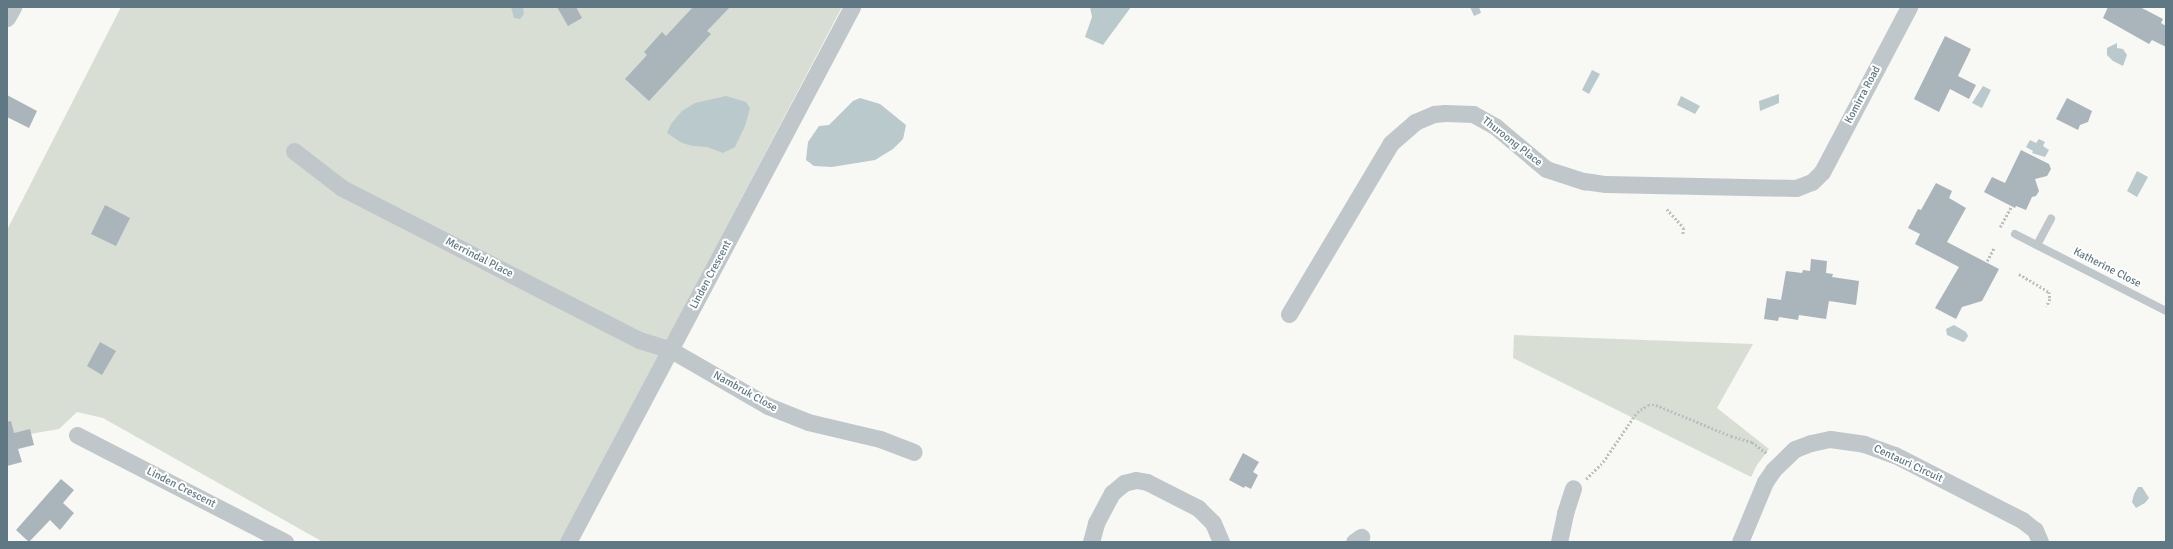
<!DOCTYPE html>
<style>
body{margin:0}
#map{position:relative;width:2173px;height:549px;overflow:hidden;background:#f8f8f5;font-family:Signika,sans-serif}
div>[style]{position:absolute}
.green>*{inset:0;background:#d9ded4}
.water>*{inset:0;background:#b9c9cc}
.building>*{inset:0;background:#a9b5ba}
.path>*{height:2.5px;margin-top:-1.25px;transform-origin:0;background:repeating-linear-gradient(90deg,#bbbfc2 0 2px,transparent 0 4px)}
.service>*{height:8px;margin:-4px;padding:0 4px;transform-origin:4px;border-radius:4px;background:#c0c7ca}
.minor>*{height:17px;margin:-8.5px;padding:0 8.5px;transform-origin:8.5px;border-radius:8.5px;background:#c0c7ca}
span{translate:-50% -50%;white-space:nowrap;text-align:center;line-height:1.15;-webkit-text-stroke:4px #fff;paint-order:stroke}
.street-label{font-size:11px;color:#607883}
.frame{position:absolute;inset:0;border:8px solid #607883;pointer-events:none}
</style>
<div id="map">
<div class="green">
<i style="clip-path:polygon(121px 7px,842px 7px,561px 542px,323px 542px,103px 418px,77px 412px,59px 429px,7px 438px,7px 230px)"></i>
<i style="clip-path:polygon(1514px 335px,1753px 344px,1717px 408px,1769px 449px,1757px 465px,1751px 477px,1513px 358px)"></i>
</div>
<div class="water">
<i style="clip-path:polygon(511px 7px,523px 8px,524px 14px,520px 19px,514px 18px)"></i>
<i style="clip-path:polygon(1090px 7px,1131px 7px,1103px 45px,1085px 37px,1092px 17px)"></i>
<i style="clip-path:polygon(1470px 7px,1479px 7px,1481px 13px,1474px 16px)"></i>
<i style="clip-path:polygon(2117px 43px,2117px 48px,2123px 49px,2127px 55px,2123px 66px,2113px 61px,2107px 55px,2107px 48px)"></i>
<i style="clip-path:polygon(1592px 70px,1600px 74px,1589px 94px,1582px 90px)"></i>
<i style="clip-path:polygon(1983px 86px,1991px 90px,1982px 108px,1972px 103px)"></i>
<i style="clip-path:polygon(1779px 94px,1779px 103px,1760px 111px,1759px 101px)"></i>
<i style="clip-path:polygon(726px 96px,746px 102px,750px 108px,745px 126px,735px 147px,723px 153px,707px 147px,693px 146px,682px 143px,667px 133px,671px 124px,682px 111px,695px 103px)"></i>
<i style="clip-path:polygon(1681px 96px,1700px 106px,1695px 114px,1677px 105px)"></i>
<i style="clip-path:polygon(860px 98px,880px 104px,906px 125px,903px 139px,893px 149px,875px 160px,832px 167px,814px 166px,806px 160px,808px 142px,819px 126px,829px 125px,853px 101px)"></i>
<i style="clip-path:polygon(2039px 139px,2045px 142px,2043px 146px,2049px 150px,2045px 157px,2032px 153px,2033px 151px,2026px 147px,2030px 140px,2036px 143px)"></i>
<i style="clip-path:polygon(2137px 171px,2148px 177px,2137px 197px,2127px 191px)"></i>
<i style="clip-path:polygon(1954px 325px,1966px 332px,1968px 336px,1965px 341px,1963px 342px,1947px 335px,1946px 329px)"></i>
<i style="clip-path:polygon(2138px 487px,2142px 487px,2149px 498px,2145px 503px,2136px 508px,2132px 502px,2134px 494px)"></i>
</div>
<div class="building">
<i style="clip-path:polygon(557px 7px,576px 7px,582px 18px,568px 26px)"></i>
<i style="clip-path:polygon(693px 7px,730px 7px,707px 31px,711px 34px,649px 101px,625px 79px,647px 55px,644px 52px,662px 32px,666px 36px)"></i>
<i style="clip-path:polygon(2108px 7px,2140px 7px,2163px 19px,2161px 23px,2166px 26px,2166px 47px,2152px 40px,2149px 44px,2103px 18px)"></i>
<i style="clip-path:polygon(1945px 36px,1971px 49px,1958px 76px,1976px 85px,1969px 99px,1950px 89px,1939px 112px,1914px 99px)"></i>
<i style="clip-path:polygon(7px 95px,37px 111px,29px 128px,7px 117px)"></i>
<i style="clip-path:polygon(2067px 98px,2092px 111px,2088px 122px,2080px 125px,2078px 130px,2056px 119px)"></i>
<i style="clip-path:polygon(2021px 150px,2049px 164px,2051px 169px,2047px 176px,2035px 179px,2039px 191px,2036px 196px,2032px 197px,2026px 210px,2016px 206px,2015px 208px,1984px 192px,1992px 177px,2005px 183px)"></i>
<i style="clip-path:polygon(1936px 183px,1952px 191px,1949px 198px,1966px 208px,1947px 242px,1999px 269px,1982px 301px,1962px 307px,1956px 319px,1935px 308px,1959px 267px,1915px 244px,1920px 234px,1908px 228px,1918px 209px,1921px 210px)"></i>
<i style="clip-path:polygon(105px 205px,130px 218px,116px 246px,91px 234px)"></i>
<i style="clip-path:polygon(1811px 259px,1827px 261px,1826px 273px,1833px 274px,1832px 277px,1859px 281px,1856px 305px,1829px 301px,1826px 319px,1799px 315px,1798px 320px,1779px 317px,1778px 321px,1764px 319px,1767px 298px,1781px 300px,1786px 271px,1802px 273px,1803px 270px,1810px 271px)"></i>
<i style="clip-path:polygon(100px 342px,116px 351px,102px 375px,87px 366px)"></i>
<i style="clip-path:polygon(11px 421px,14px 433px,30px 429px,34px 445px,18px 449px,22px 462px,7px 466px,7px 422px)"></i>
<i style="clip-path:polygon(1243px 453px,1259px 462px,1253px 472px,1258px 475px,1251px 489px,1245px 486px,1244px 488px,1229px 480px)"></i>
<i style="clip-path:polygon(61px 479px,74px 490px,63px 503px,74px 513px,60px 530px,50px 520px,29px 542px,16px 530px)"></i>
</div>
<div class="path">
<i style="left:1667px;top:209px;width:25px;rotate:48deg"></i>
<i style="left:1684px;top:228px;width:6px;rotate:99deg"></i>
<i style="left:2000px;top:227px;width:23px;rotate:-61deg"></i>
<i style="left:1987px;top:261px;width:15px;rotate:-62deg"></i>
<i style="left:2019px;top:274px;width:35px;rotate:31deg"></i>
<i style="left:2049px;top:292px;width:7px;rotate:82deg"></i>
<i style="left:2050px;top:299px;width:8px;rotate:113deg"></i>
<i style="left:1586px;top:479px;width:24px;rotate:-45deg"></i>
<i style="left:1603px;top:462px;width:60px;rotate:-55.8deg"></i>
<i style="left:1637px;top:412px;width:13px;rotate:-32deg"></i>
<i style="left:1648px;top:405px;width:8px"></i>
<i style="left:1656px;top:405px;width:81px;rotate:22.5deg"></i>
<i style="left:1731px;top:436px;width:22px;rotate:16deg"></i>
<i style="left:1752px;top:442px;width:20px;rotate:37deg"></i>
</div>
<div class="service">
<i style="left:2015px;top:234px;width:169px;rotate:27deg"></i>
<i style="left:2037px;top:245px;width:30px;rotate:-62deg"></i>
</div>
<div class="minor">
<i style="left:7px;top:18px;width:13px;rotate:-61deg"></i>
<i style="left:294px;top:151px;width:61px;rotate:37.6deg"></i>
<i style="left:342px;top:188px;width:334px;rotate:27.1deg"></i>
<i style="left:639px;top:340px;width:34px;rotate:17deg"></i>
<i style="left:671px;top:350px;width:112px;rotate:30deg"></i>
<i style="left:768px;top:406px;width:43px;rotate:21.8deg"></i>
<i style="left:808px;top:422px;width:74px;rotate:13.3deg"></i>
<i style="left:880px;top:439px;width:36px;rotate:21deg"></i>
<i style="left:1289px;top:314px;width:199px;rotate:-59.2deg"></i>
<i style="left:1391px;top:143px;width:32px;rotate:-41deg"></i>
<i style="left:1415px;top:122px;width:21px;rotate:-23deg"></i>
<i style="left:1434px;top:114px;width:11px;rotate:-5deg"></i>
<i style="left:1445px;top:113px;width:28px;rotate:2deg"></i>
<i style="left:1473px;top:114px;width:26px;rotate:29deg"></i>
<i style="left:1496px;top:127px;width:65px;rotate:40deg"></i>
<i style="left:1546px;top:169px;width:40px;rotate:18deg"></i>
<i style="left:1584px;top:181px;width:22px;rotate:8deg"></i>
<i style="left:1606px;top:184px;width:190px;rotate:1.2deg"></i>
<i style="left:1796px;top:188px;width:17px;rotate:-21deg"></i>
<i style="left:1812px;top:182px;width:14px;rotate:-45deg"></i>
<i style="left:1822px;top:172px;width:187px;rotate:-62.2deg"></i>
<i style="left:77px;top:435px;width:234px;rotate:27.2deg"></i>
<i style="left:568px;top:542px;width:606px;rotate:-62.04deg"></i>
<i style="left:1091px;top:542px;width:20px;rotate:-75deg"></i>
<i style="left:1096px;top:523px;width:34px;rotate:-62deg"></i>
<i style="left:1112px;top:493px;width:16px;rotate:-40deg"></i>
<i style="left:1124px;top:483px;width:12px;rotate:-14deg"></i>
<i style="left:1136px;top:480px;width:11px;rotate:10deg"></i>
<i style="left:1147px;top:482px;width:57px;rotate:27deg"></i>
<i style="left:1198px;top:508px;width:21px;rotate:45deg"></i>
<i style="left:1213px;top:523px;width:21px;rotate:67deg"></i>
<i style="left:1354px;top:542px;width:9px;rotate:-36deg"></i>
<i style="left:1559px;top:542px;width:30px;rotate:-78deg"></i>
<i style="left:1565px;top:513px;width:26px;rotate:-72deg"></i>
<i style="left:1740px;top:542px;width:65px;rotate:-67.4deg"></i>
<i style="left:1765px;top:482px;width:14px;rotate:-56deg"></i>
<i style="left:1773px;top:470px;width:30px;rotate:-44deg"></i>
<i style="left:1795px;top:449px;width:17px;rotate:-21deg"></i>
<i style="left:1811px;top:443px;width:19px;rotate:-12deg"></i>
<i style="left:1830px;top:439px;width:34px;rotate:8deg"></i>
<i style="left:1864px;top:444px;width:33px;rotate:20deg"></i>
<i style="left:1895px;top:455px;width:143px;rotate:27.1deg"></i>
<i style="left:2022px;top:520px;width:16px;rotate:38deg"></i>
<i style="left:2035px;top:530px;width:13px;rotate:67deg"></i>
</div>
<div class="street-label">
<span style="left:1863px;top:95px;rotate:-62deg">Komirra Road</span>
<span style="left:1512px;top:142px;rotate:38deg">Thuroong Place</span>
<span style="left:479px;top:258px;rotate:27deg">Merrindal Place</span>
<span style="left:2107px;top:268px;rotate:27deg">Katherine Close</span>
<span style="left:711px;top:275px;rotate:-62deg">Linden Crescent</span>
<span style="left:745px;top:392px;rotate:29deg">Nambruk Close</span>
<span style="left:1908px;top:464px;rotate:25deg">Centauri Circuit</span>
<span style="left:181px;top:488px;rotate:27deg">Linden Crescent</span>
</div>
<div class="frame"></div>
</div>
